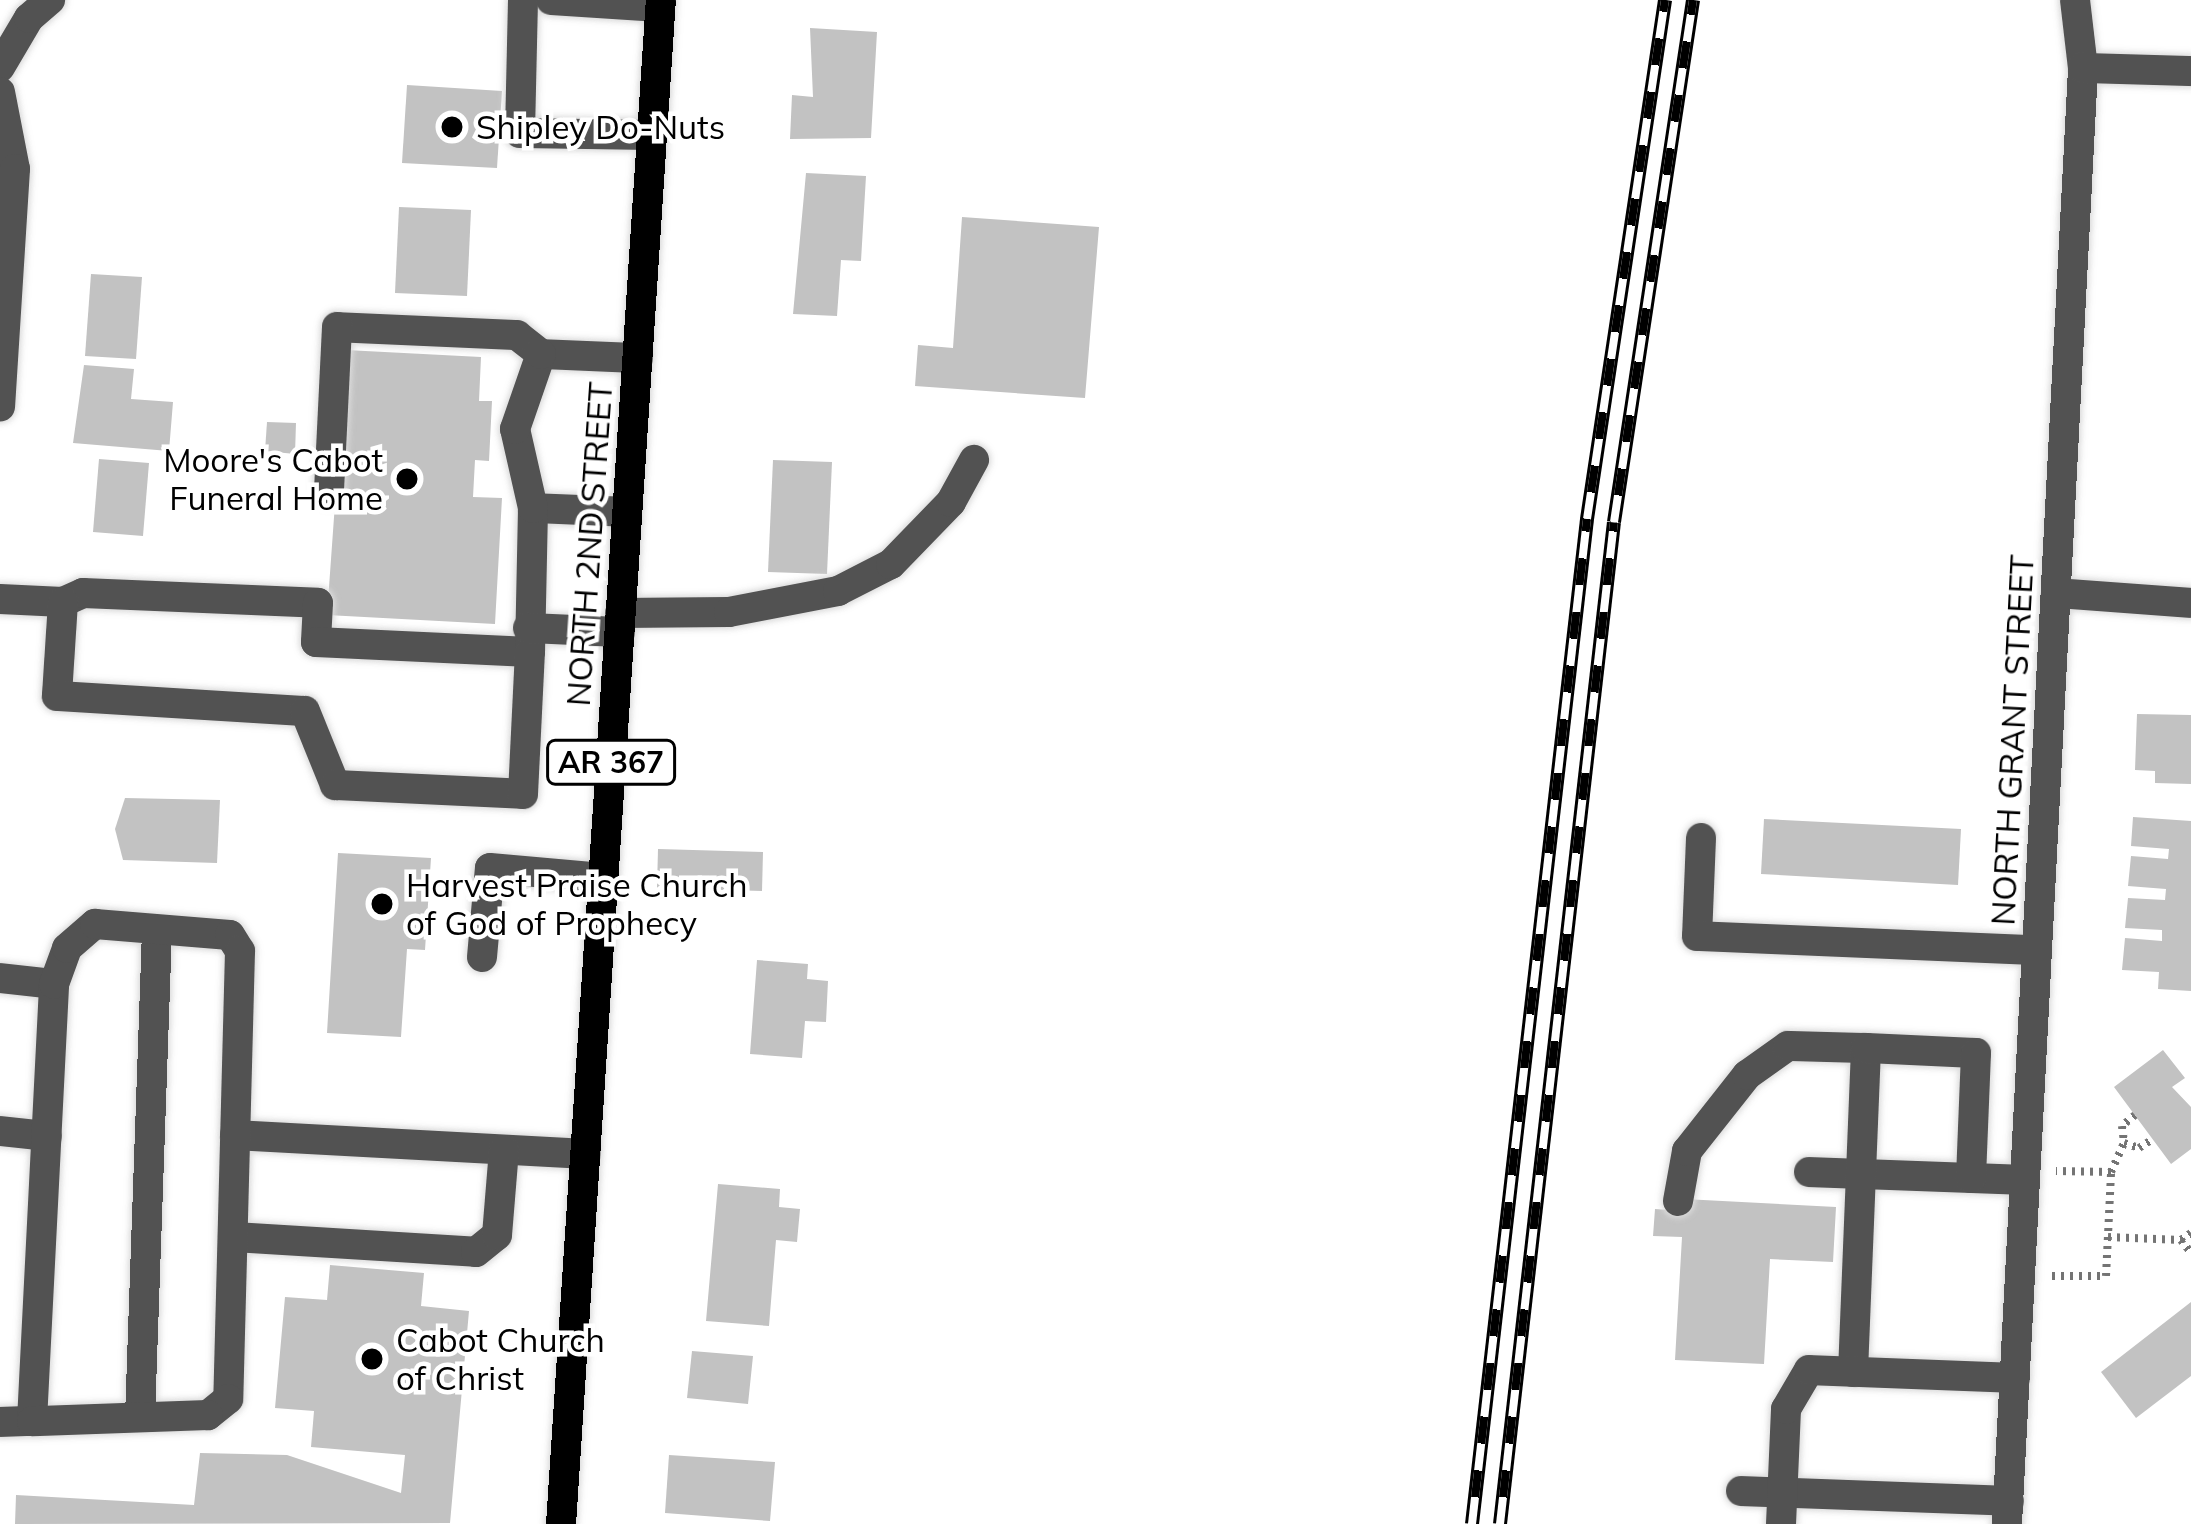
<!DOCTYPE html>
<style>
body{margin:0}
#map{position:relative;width:2191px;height:1524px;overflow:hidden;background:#fff;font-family:Mulish,sans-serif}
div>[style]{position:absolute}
.building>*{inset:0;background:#c2c2c2}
.path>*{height:8px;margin-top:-4px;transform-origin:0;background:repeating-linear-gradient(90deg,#747474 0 3px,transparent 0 9px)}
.roads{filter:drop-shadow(0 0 3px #dbdbdb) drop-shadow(0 0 3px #dbdbdb)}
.minor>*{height:30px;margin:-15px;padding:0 15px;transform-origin:15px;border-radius:15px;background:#525252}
.major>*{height:30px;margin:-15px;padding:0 15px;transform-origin:15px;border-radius:15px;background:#000}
.rail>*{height:14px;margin-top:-7px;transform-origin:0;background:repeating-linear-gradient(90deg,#fff 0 27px,#000 0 54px);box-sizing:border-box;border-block:3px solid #000}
.dots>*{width:33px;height:33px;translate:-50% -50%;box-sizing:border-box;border:6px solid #fff;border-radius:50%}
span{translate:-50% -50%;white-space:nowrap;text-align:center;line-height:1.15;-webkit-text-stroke:9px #fff;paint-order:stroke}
.shield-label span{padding:3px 9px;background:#fff;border:3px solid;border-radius:9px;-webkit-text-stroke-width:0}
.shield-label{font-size:30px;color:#000;font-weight:700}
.poi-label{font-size:33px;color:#000}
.left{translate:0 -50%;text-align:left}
.right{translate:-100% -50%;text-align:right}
.street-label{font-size:33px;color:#000}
</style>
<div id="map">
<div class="building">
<i style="clip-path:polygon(810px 28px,877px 32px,871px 138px,790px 139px,792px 95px,813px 97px)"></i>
<i style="clip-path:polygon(407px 85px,502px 91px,497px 168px,402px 163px)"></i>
<i style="clip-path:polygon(806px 173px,866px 176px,861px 261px,841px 260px,837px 316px,793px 314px)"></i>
<i style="clip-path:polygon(399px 207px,471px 210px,467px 296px,395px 293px)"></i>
<i style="clip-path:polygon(962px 217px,1099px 227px,1085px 398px,915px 386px,918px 345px,953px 348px)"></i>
<i style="clip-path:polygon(91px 274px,142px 277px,136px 359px,85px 356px)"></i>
<i style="clip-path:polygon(346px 350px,481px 357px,479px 401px,492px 401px,489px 461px,475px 460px,473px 497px,502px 498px,495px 624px,327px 615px)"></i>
<i style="clip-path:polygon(84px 365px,134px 369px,131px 399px,173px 402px,169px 451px,73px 443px)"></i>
<i style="clip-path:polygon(267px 422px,296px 423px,295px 454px,265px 451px)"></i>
<i style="clip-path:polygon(99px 459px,149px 463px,143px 536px,93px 532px)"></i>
<i style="clip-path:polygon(773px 460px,832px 462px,827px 574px,768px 572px)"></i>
<i style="clip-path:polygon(2137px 714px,2191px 715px,2191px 784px,2155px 783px,2155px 771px,2135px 770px)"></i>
<i style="clip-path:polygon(125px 798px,220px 800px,217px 863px,123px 860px,115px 829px)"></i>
<i style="clip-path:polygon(2133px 817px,2191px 821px,2191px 991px,2158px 989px,2159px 972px,2122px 970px,2125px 938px,2162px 941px,2162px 930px,2125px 928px,2128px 898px,2165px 900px,2166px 889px,2128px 886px,2131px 856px,2168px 859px,2169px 849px,2131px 846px)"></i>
<i style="clip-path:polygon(1764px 819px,1961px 829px,1958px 885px,1761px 874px)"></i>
<i style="clip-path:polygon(658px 849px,763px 852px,762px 891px,657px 888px)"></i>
<i style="clip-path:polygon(338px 853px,431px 858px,425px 950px,407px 949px,401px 1037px,327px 1033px)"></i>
<i style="clip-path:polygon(757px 960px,808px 964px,807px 979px,828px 981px,826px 1022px,805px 1021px,802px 1058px,750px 1054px)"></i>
<i style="clip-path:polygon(2163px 1050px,2185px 1078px,2172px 1087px,2191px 1107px,2191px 1149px,2171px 1164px,2114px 1087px)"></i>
<i style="clip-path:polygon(718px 1184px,780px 1189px,779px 1207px,800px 1209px,797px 1242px,776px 1240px,769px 1326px,706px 1321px)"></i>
<i style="clip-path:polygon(1684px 1199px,1836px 1207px,1833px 1262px,1770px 1259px,1764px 1364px,1675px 1360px,1682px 1237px,1653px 1236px,1655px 1209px,1683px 1211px)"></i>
<i style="clip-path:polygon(330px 1265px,424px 1273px,421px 1306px,469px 1311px,450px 1523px,15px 1524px,16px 1495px,194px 1505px,200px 1453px,287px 1455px,401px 1493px,405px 1455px,311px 1447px,314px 1411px,275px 1408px,285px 1297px,327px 1300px)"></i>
<i style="clip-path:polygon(2191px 1302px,2191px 1376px,2136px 1418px,2101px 1372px)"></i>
<i style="clip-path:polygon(692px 1351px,753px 1356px,748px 1404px,687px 1398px)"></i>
<i style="clip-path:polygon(669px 1455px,775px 1462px,770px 1521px,665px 1513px)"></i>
</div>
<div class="path">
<i style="left:2135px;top:1115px;width:17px;rotate:140deg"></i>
<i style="left:2122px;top:1126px;width:17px;rotate:83deg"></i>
<i style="left:2124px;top:1143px;width:16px;rotate:18deg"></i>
<i style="left:2139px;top:1148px;width:17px;rotate:-33deg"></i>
<i style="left:2111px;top:1172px;width:32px;rotate:-66deg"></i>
<i style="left:2191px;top:1233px;width:12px;rotate:145deg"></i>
<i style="left:2181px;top:1240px;width:16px;rotate:52deg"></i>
<i style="left:2108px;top:1237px;width:73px;rotate:2.4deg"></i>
<i style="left:2052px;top:1276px;width:54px"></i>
<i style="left:2106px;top:1276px;width:104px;rotate:-87.2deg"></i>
<i style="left:2111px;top:1172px;width:55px;rotate:-179deg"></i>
</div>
<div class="roads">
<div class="minor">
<i style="left:523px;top:0;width:133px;rotate:91.3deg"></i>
<i style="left:520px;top:133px;width:132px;rotate:0.9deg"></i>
<i style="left:551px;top:0;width:109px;rotate:3.7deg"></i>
<i style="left:2075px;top:0;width:68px;rotate:83.3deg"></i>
<i style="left:0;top:67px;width:57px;rotate:-59.4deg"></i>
<i style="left:29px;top:18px;width:28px;rotate:-41deg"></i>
<i style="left:0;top:92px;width:78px;rotate:79deg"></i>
<i style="left:15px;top:169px;width:238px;rotate:93.6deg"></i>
<i style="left:541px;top:354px;width:97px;rotate:2.4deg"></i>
<i style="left:533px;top:508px;width:94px;rotate:2.4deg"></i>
<i style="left:2056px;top:593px;width:135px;rotate:4.2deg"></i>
<i style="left:0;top:599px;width:63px;rotate:2.7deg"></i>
<i style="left:63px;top:602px;width:22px;rotate:-24deg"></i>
<i style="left:83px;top:593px;width:235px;rotate:2.4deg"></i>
<i style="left:318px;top:603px;width:39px;rotate:93deg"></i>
<i style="left:316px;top:642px;width:214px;rotate:2.7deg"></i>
<i style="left:530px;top:652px;width:144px;rotate:-88.8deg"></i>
<i style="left:533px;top:508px;width:81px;rotate:-102.8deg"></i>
<i style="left:515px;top:429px;width:79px;rotate:-70.9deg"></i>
<i style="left:541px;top:354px;width:31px;rotate:-142deg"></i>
<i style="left:517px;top:335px;width:180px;rotate:-177.5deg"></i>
<i style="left:337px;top:327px;width:165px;rotate:92.8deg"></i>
<i style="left:63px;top:602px;width:94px;rotate:93.7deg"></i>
<i style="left:57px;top:696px;width:248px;rotate:3.5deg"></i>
<i style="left:305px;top:711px;width:80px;rotate:67.9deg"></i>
<i style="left:335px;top:785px;width:188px;rotate:2.7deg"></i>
<i style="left:523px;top:794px;width:142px;rotate:-87.2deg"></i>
<i style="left:620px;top:613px;width:109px;rotate:-0.5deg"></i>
<i style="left:729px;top:612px;width:111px;rotate:-10.9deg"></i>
<i style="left:838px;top:591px;width:59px;rotate:-27deg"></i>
<i style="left:891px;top:564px;width:86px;rotate:-45.9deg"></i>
<i style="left:951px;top:502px;width:48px;rotate:-61.3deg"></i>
<i style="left:528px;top:628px;width:92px;rotate:2.5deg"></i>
<i style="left:1701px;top:838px;width:98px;rotate:92.3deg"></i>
<i style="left:1697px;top:936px;width:340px;rotate:2.4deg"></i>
<i style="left:482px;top:957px;width:89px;rotate:-84.9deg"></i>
<i style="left:490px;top:868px;width:113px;rotate:5.1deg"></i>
<i style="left:0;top:978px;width:54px;rotate:6.3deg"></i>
<i style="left:0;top:1131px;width:47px;rotate:6.1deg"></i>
<i style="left:235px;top:1135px;width:351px;rotate:3.1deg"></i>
<i style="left:1809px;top:1172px;width:216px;rotate:2.1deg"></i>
<i style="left:1678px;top:1201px;width:51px;rotate:-79.8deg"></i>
<i style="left:1687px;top:1151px;width:97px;rotate:-51.7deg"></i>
<i style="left:1747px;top:1075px;width:50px;rotate:-35.3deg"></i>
<i style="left:1788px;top:1046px;width:78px;rotate:1.5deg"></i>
<i style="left:234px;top:1237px;width:242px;rotate:3.5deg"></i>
<i style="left:476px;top:1252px;width:27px;rotate:-39deg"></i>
<i style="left:497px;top:1235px;width:85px;rotate:-85.3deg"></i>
<i style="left:1853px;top:1372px;width:324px;rotate:-87.7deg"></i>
<i style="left:1866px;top:1048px;width:110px;rotate:2.6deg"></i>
<i style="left:1976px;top:1053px;width:125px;rotate:92.3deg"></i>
<i style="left:140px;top:1417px;width:486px;rotate:-88deg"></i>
<i style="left:0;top:1422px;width:32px;rotate:-2deg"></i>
<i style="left:32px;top:1421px;width:438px;rotate:-87.1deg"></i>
<i style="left:54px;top:984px;width:38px;rotate:-70deg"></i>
<i style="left:67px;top:948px;width:37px;rotate:-41deg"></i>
<i style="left:95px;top:924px;width:135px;rotate:4.7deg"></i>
<i style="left:230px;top:935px;width:19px;rotate:58deg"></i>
<i style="left:240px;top:951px;width:448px;rotate:91.5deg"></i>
<i style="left:228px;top:1399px;width:26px;rotate:141deg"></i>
<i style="left:208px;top:1415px;width:176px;rotate:178deg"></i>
<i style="left:1741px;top:1491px;width:268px;rotate:2.1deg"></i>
<i style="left:1781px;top:1524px;width:115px;rotate:-87.5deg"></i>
<i style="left:1786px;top:1409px;width:45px;rotate:-59.5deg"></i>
<i style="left:1809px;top:1370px;width:206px;rotate:2.2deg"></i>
<i style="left:2007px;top:1524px;width:1458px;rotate:-87.01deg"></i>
<i style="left:2083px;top:68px;width:108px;rotate:1.6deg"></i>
</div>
<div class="major">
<i style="left:561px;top:1524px;width:1527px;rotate:-86.25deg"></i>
</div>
</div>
<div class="rail">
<i style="left:1472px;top:1524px;width:1012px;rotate:-83.47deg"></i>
<i style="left:1587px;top:519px;width:525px;rotate:-81.45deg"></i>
<i style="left:1500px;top:1524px;width:1008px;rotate:-83.51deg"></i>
<i style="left:1614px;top:522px;width:528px;rotate:-81.39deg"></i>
</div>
<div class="dots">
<i style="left:452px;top:127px;background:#000"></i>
<i style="left:407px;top:479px;background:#000"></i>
<i style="left:382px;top:904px;background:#000"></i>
<i style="left:372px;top:1359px;background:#000"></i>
</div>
<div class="shield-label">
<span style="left:611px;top:762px">AR 367</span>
</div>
<div class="poi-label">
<span class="left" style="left:476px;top:127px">Shipley Do-Nuts</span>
<span class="right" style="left:383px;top:479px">Moore's Cabot<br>Funeral Home</span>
<span class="left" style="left:406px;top:904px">Harvest Praise Church<br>of God of Prophecy</span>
<span class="left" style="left:396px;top:1359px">Cabot Church<br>of Christ</span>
</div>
<div class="street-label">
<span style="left:589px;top:544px;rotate:-86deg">NORTH 2ND STREET</span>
<span style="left:2012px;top:740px;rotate:-87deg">NORTH GRANT STREET</span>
</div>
</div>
